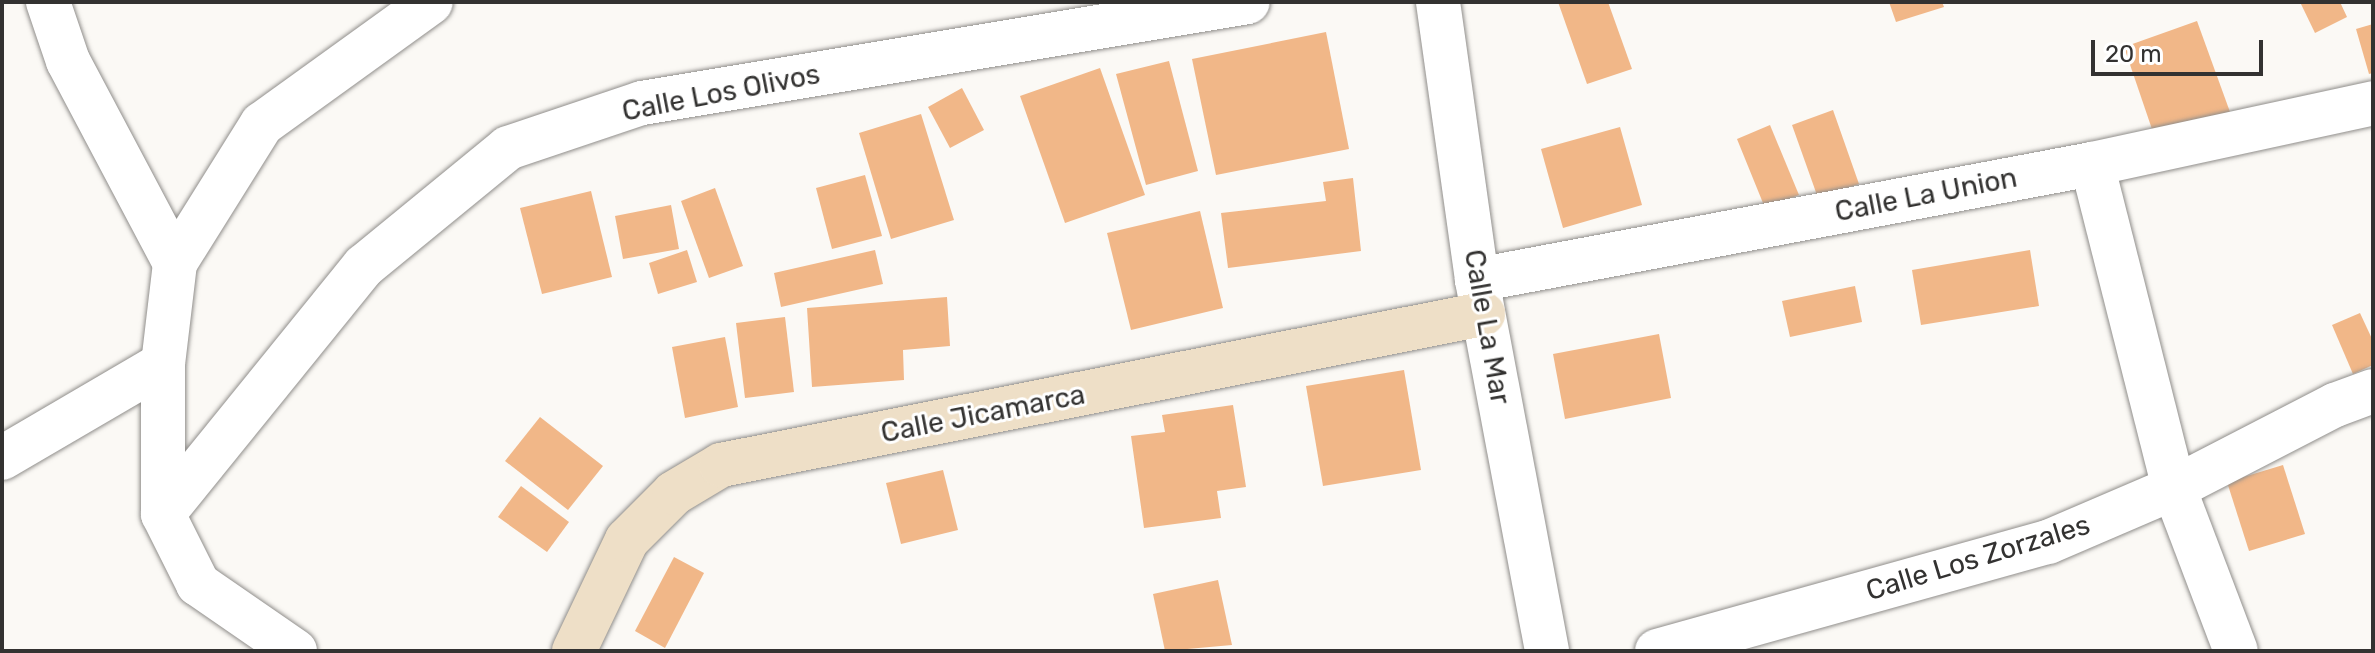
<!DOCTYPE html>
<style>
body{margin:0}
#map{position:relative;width:2375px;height:653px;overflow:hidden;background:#fbf9f5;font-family:Rubik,sans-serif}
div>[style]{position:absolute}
.building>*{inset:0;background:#f1b788}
.roads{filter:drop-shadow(0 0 2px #908e8b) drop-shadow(0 0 2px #908e8b)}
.street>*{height:44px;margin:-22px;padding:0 22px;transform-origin:22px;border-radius:22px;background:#fff}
.secondary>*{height:44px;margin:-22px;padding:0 22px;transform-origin:22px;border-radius:22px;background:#eedfc7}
span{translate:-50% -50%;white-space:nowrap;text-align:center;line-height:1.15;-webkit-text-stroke:6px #fff;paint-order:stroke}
.street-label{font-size:28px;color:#333231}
.frame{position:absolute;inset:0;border:4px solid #333231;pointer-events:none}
.scale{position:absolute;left:2091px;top:40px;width:172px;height:36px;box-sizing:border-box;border:4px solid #333231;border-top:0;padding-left:10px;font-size:24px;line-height:28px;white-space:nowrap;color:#333231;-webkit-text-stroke:6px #fff;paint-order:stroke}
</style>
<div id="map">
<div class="building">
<i style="clip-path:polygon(1558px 2px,1608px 2px,1632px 69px,1587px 84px)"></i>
<i style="clip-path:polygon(1889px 2px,1942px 2px,1944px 7px,1896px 22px)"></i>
<i style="clip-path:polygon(2300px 2px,2340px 2px,2347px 17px,2315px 33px)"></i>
<i style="clip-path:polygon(2197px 21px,2230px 112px,2155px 138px,2124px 47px)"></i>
<i style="clip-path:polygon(2373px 24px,2373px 73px,2369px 74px,2356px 29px)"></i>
<i style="clip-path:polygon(1326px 32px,1349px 149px,1216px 175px,1192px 59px)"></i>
<i style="clip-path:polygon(1169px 61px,1198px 171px,1146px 185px,1116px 74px)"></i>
<i style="clip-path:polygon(1100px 68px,1145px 195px,1065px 223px,1020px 96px)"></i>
<i style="clip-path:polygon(962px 88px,984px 130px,950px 148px,928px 107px)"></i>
<i style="clip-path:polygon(1833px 110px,1859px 184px,1818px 198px,1792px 125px)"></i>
<i style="clip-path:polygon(921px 114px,954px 220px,891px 239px,859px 133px)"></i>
<i style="clip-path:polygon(1770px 125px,1799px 195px,1765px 208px,1737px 139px)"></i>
<i style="clip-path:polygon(1620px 127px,1642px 205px,1563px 228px,1541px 149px)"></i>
<i style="clip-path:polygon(865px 175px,882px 236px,832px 249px,816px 188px)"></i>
<i style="clip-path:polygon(1353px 178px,1361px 251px,1228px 268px,1221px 213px,1326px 201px,1323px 182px)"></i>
<i style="clip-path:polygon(715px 188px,743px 266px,709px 278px,681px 201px)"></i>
<i style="clip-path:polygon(591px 191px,612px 277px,542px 294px,520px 208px)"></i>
<i style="clip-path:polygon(671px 205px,679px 249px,623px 259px,615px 216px)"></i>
<i style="clip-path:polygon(1200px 211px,1223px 308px,1131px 330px,1107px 233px)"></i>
<i style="clip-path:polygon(687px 250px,697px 282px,658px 294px,649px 263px)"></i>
<i style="clip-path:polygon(875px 250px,883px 284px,781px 307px,774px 273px)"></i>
<i style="clip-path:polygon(2030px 250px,2039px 306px,1921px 325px,1912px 270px)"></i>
<i style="clip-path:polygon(1855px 286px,1862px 322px,1790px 337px,1782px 301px)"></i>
<i style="clip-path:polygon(947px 297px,950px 346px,903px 350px,904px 380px,812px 387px,807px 308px)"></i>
<i style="clip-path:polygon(2360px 313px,2373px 341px,2373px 365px,2353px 374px,2332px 325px)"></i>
<i style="clip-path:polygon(785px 317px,794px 392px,745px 398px,736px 323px)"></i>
<i style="clip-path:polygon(1659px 334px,1671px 398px,1565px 419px,1553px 354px)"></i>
<i style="clip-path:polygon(725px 337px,738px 407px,685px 418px,672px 347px)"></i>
<i style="clip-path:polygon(1404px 370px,1421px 470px,1323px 486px,1306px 386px)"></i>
<i style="clip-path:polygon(1233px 405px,1246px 487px,1217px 491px,1221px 518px,1144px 528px,1131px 436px,1165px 432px,1162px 415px)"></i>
<i style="clip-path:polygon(540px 417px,603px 466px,568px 510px,505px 461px)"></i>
<i style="clip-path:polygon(2283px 465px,2305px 534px,2249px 551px,2227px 482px)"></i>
<i style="clip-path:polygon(943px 470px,958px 530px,901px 544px,886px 483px)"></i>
<i style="clip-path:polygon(521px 486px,569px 522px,547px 552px,498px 517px)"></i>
<i style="clip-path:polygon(674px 557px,704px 573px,665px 648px,635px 631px)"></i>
<i style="clip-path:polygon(1218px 580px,1232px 645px,1165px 651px,1153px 594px)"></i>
</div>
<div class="roads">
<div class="street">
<i style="left:48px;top:2px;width:62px;rotate:71.3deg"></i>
<i style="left:68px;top:61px;width:229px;rotate:62.1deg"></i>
<i style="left:1438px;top:2px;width:281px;rotate:82deg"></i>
<i style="left:1477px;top:280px;width:378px;rotate:79.3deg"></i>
<i style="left:2092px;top:164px;width:334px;rotate:75.8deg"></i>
<i style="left:2174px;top:488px;width:174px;rotate:69.2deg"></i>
<i style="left:1477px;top:280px;width:626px;rotate:-10.68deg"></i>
<i style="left:2092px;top:164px;width:288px;rotate:-12.2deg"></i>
<i style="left:2px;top:458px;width:186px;rotate:-30.3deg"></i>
<i style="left:163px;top:514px;width:319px;rotate:-51deg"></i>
<i style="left:364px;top:266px;width:186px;rotate:-39.3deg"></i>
<i style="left:508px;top:148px;width:141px;rotate:-18.6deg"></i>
<i style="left:642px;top:103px;width:614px;rotate:-9.46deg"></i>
<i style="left:295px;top:651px;width:118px;rotate:-145.4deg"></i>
<i style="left:198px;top:584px;width:78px;rotate:-116.6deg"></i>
<i style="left:163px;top:514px;width:150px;rotate:-90deg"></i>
<i style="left:163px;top:364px;width:102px;rotate:-83.2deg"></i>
<i style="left:175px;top:263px;width:164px;rotate:-58deg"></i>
<i style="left:262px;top:124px;width:208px;rotate:-35.8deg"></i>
<i style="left:1657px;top:651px;width:406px;rotate:-15.6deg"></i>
<i style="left:2048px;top:542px;width:137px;rotate:-23.2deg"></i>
<i style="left:2174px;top:488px;width:181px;rotate:-27.3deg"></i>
<i style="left:2335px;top:405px;width:40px;rotate:-20.2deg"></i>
</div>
<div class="secondary">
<i style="left:574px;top:651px;width:123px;rotate:-64.5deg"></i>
<i style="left:627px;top:540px;width:66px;rotate:-45deg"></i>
<i style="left:674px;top:493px;width:55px;rotate:-30.8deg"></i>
<i style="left:721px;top:465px;width:777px;rotate:-11.21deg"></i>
</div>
</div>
<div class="street-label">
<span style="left:721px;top:93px;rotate:-11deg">Calle Los Olivos</span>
<span style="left:1926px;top:195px;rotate:-11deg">Calle La Union</span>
<span style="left:1487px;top:327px;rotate:80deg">Calle La Mar</span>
<span style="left:983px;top:414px;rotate:-11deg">Calle Jicamarca</span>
<span style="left:1978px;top:558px;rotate:-17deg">Calle Los Zorzales</span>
</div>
<div class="frame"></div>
<div class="scale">20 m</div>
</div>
